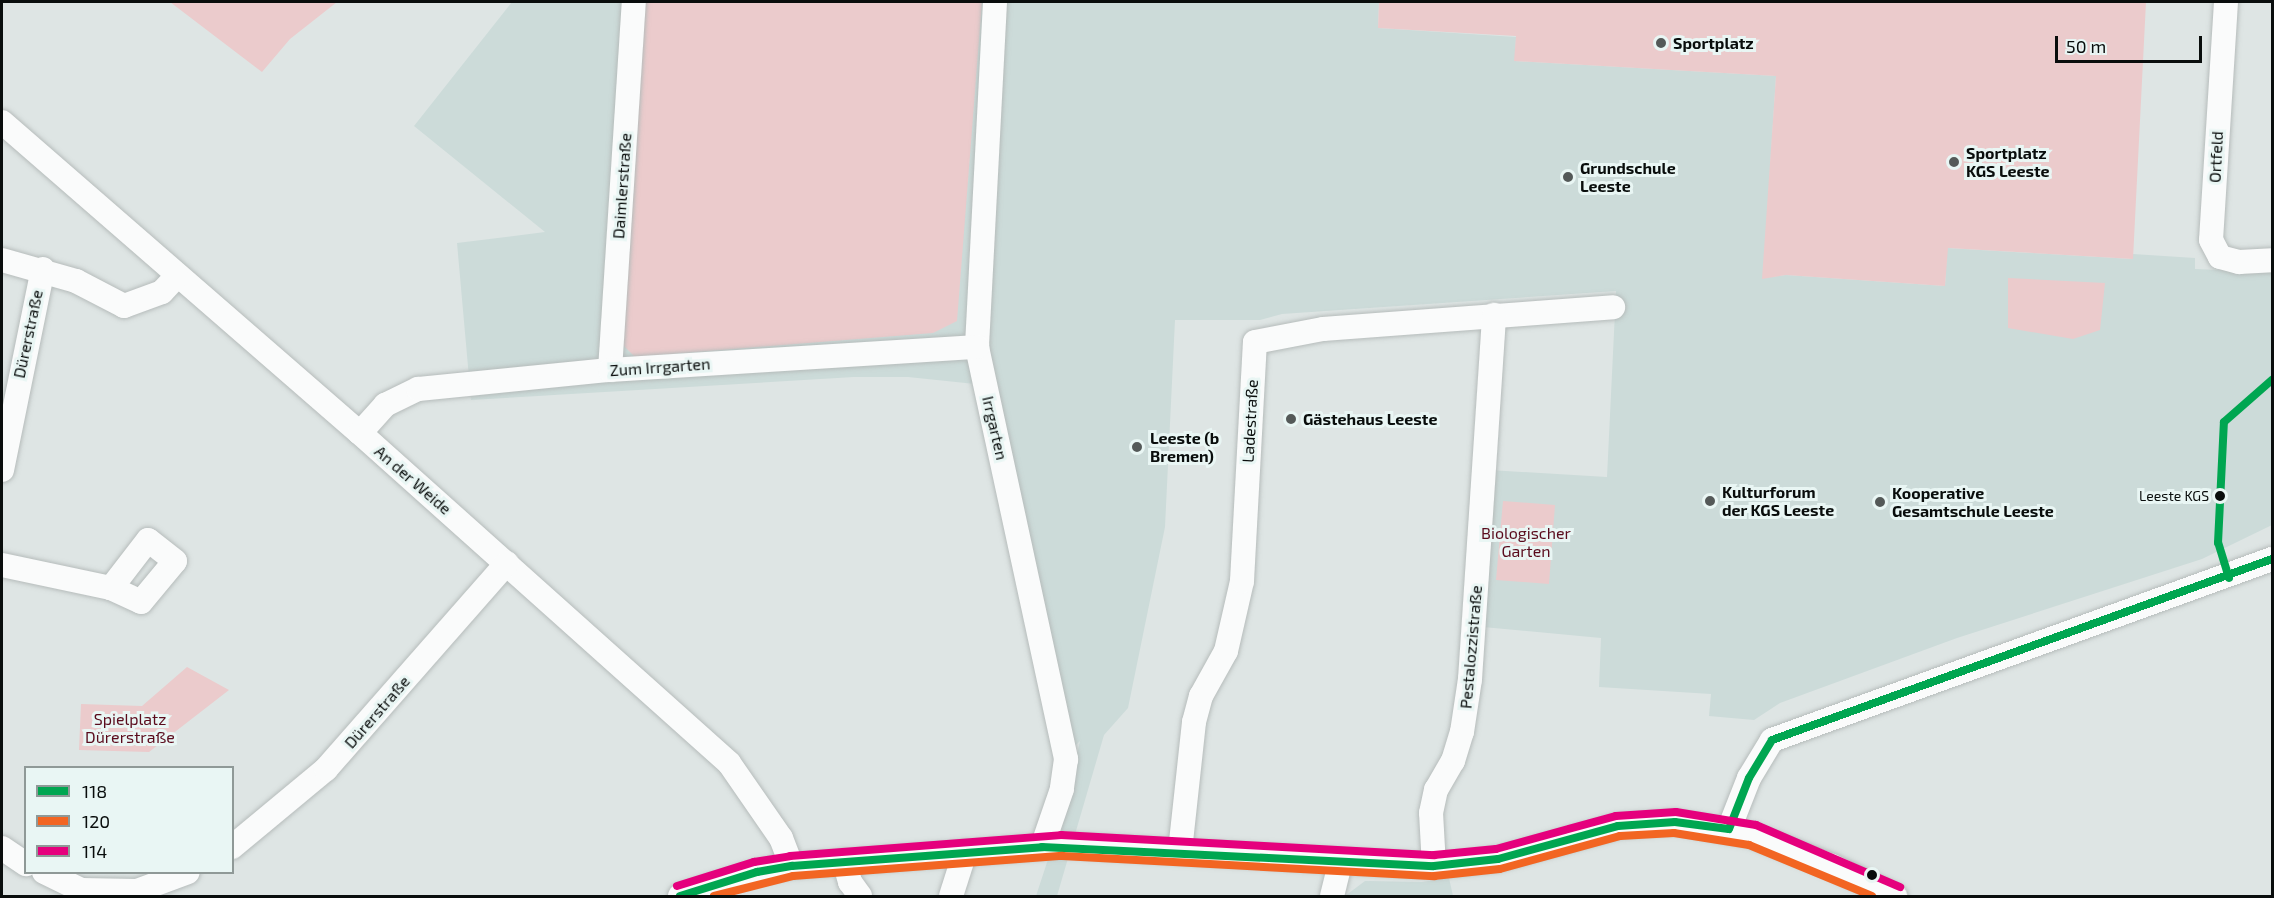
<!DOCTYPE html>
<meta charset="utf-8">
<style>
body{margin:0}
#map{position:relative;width:2274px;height:898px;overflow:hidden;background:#dee5e4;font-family:"Exo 2",sans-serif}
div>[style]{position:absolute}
.built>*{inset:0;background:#ccdbd9}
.green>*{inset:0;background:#ebcbcc}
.roads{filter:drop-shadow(0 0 2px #b6bcbb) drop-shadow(0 0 2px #b6bcbb)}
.minor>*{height:24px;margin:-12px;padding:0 12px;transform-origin:12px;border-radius:12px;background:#fafbfb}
.bus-1>*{height:8px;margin:-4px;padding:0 4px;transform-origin:4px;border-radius:4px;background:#00a651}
.bus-2>*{height:8px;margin:-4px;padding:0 4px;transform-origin:4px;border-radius:4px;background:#f26522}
.bus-3>*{height:8px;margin:-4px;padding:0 4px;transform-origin:4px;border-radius:4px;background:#e5007d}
.dots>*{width:16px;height:16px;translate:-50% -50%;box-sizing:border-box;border:3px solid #e9f6f4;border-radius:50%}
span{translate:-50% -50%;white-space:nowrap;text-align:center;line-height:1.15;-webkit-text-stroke:6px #e9f6f4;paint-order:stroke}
.bus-label{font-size:14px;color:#090d0c}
.right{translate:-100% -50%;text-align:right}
.poi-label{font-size:16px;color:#090d0c;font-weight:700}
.left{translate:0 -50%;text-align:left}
.street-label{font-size:16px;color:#090d0c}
.park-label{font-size:16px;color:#5a0b1c}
.frame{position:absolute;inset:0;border:3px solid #090d0c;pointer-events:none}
.legend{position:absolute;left:24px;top:766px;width:210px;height:108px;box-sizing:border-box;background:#e9f6f4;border:2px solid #8f9997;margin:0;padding:8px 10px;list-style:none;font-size:18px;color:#090d0c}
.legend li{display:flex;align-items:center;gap:12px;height:30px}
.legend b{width:30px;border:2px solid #8f9997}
.scale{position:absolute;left:2055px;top:36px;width:147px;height:27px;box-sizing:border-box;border:3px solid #090d0c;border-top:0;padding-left:8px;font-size:18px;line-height:21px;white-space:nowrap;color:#090d0c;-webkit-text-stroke:4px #e9f6f4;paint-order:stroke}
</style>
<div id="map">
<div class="built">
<i style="clip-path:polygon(512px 2px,1379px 2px,1378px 28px,1516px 37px,1515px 61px,1776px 76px,1763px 278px,1786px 275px,1945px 286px,1947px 248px,2132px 259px,2133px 254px,2195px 258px,2195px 269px,2272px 272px,2272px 525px,2202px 559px,1957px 638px,1780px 703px,1754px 720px,1709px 716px,1711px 694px,1599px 687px,1601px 638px,1483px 627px,1489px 470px,1607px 477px,1616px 291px,1282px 314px,1260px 320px,1175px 320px,1165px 527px,1128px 708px,1104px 735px,1057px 896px,1036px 896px,1068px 798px,1080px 741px,1057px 763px,975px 384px,908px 377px,854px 377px,471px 400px,457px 243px,545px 232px,414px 126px)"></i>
<i style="clip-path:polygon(1449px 878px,1453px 896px,1345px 896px,1365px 881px,1422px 882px)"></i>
</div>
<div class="green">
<i style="clip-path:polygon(170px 2px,337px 2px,290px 39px,262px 72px)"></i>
<i style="clip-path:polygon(644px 2px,982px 2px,957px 321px,933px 333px,635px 357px,621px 343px)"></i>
<i style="clip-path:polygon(1379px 2px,2146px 2px,2133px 259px,1948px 248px,1945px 286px,1786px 275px,1762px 279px,1776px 76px,1514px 61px,1516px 36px,1378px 28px)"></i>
<i style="clip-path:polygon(2008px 278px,2105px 283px,2100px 330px,2073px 339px,2008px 328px)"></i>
<i style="clip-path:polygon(1503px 501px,1555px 505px,1549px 584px,1496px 580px)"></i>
<i style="clip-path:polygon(187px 667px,229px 690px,149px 752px,79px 750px,81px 704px,142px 706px)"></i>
</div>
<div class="roads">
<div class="minor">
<i style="left:995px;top:2px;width:345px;rotate:93deg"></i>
<i style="left:977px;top:347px;width:422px;rotate:77.8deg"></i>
<i style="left:1066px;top:759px;width:30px;rotate:98deg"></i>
<i style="left:1062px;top:789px;width:61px;rotate:109deg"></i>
<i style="left:2226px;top:2px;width:238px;rotate:93.6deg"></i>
<i style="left:2211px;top:240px;width:19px;rotate:62deg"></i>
<i style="left:2220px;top:257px;width:20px;rotate:15deg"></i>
<i style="left:2239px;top:262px;width:33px;rotate:-3deg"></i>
<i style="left:2px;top:122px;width:474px;rotate:41deg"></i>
<i style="left:360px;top:433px;width:495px;rotate:41.8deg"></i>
<i style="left:729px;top:763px;width:91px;rotate:55.3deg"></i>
<i style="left:781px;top:838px;width:30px;rotate:69deg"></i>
<i style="left:2px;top:260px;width:77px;rotate:15.8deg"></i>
<i style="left:76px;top:281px;width:54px;rotate:27.5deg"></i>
<i style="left:124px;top:306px;width:40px;rotate:-20.2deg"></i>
<i style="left:162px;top:292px;width:21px;rotate:-47deg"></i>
<i style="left:610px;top:370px;width:369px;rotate:-86.3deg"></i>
<i style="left:360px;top:433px;width:38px;rotate:-48deg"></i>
<i style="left:385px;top:405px;width:37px;rotate:-26deg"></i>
<i style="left:418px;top:389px;width:193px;rotate:-5.7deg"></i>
<i style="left:610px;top:370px;width:368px;rotate:-3.6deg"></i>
<i style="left:2px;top:470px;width:205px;rotate:-78.5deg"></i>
<i style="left:2px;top:565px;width:111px;rotate:11.9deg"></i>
<i style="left:111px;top:588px;width:33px;rotate:25deg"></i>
<i style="left:141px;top:602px;width:53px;rotate:-50.3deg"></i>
<i style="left:175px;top:561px;width:34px;rotate:-142deg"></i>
<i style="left:148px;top:540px;width:61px;rotate:127.6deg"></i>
<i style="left:1729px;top:829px;width:55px;rotate:-68.6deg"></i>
<i style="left:1749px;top:778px;width:44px;rotate:-58.8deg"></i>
<i style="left:1772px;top:740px;width:532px;rotate:-19.9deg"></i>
<i style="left:232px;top:847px;width:122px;rotate:-39.7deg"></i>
<i style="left:326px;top:769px;width:274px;rotate:-48.7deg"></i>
<i style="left:2px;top:848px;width:29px;rotate:34deg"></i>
<i style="left:1180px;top:851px;width:130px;rotate:-83.8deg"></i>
<i style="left:1194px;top:722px;width:27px;rotate:-75deg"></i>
<i style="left:1201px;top:696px;width:51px;rotate:-60.9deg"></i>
<i style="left:1226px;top:651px;width:72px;rotate:-77.1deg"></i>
<i style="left:1242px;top:581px;width:239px;rotate:-86.9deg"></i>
<i style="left:1255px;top:342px;width:69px;rotate:-10.8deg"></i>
<i style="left:1323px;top:329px;width:291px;rotate:-4.3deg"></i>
<i style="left:844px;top:861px;width:22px;rotate:74deg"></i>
<i style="left:850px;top:882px;width:17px;rotate:54deg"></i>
<i style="left:1434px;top:866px;width:53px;rotate:-93.2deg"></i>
<i style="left:1431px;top:813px;width:24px;rotate:-78deg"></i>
<i style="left:1436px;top:790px;width:34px;rotate:-60deg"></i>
<i style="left:1453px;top:761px;width:30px;rotate:-73deg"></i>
<i style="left:1462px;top:732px;width:54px;rotate:-81.4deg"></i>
<i style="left:1470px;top:679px;width:365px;rotate:-86.2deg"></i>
<i style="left:44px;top:872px;width:41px;rotate:25.9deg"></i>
<i style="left:81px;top:890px;width:56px;rotate:1deg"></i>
<i style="left:137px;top:891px;width:54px;rotate:-20.4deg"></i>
<i style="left:680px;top:896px;width:81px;rotate:-17.3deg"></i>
<i style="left:757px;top:872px;width:36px;rotate:-10deg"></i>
<i style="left:792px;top:866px;width:271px;rotate:-4.4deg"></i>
<i style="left:1062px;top:845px;width:373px;rotate:3.2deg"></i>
<i style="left:1434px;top:866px;width:64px;rotate:-6.2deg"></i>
<i style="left:1498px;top:859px;width:124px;rotate:-15.4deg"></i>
<i style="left:1618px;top:826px;width:57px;rotate:-4deg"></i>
<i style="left:1675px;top:822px;width:78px;rotate:9.6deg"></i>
<i style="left:1752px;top:835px;width:86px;rotate:21.2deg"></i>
<i style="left:1832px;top:866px;width:70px;rotate:25.5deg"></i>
<i style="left:951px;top:896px;width:46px;rotate:-72.3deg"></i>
<i style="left:1332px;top:896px;width:36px;rotate:-76deg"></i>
</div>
</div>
<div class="bus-1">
<i style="left:2229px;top:578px;width:37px;rotate:-107deg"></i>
<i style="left:2218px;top:543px;width:121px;rotate:-87.2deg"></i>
<i style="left:2224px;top:422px;width:64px;rotate:-41.2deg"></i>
<i style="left:1729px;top:829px;width:55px;rotate:-68.6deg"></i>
<i style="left:1749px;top:778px;width:44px;rotate:-58.8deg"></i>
<i style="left:1772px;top:740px;width:532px;rotate:-19.9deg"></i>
<i style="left:680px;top:896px;width:81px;rotate:-17.3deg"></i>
<i style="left:757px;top:872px;width:36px;rotate:-10deg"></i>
<i style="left:792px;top:866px;width:251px;rotate:-4.3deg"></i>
<i style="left:1042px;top:847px;width:392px;rotate:2.8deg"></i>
<i style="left:1434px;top:866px;width:64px;rotate:-6.2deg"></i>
<i style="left:1498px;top:859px;width:124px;rotate:-15.4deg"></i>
<i style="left:1618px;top:826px;width:57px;rotate:-4deg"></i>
<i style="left:1675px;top:822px;width:54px;rotate:7.4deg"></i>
</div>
<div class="bus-2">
<i style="left:714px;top:896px;width:81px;rotate:-14.2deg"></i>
<i style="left:793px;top:876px;width:270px;rotate:-4.3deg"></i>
<i style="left:1062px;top:856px;width:373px;rotate:3.1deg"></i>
<i style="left:1434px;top:876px;width:66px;rotate:-6.1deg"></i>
<i style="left:1500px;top:869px;width:124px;rotate:-15.4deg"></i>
<i style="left:1620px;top:836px;width:54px;rotate:-3.2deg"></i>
<i style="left:1674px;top:833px;width:76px;rotate:9.1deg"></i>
<i style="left:1749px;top:845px;width:133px;rotate:22.5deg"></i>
</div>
<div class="bus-3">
<i style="left:677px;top:886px;width:81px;rotate:-17.3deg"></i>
<i style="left:754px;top:862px;width:36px;rotate:-9deg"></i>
<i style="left:790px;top:856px;width:272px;rotate:-4.4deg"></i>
<i style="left:1061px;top:835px;width:374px;rotate:3.1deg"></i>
<i style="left:1434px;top:855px;width:62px;rotate:-5.5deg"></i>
<i style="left:1496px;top:849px;width:124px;rotate:-15.4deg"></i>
<i style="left:1616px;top:816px;width:60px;rotate:-3.8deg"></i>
<i style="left:1676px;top:812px;width:81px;rotate:9.2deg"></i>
<i style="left:1756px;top:825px;width:157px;rotate:23.3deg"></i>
</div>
<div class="dots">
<i style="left:1661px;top:43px;background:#545958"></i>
<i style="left:1954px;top:162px;background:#545958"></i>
<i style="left:1568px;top:177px;background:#545958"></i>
<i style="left:1291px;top:419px;background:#545958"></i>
<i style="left:1137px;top:447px;background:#545958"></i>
<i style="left:2220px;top:496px;background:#090d0c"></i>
<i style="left:1710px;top:501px;background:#545958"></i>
<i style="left:1880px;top:502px;background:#545958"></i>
<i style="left:1872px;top:875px;background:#090d0c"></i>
</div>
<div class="bus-label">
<span class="right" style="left:2209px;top:496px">Leeste KGS</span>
</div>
<div class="poi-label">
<span class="left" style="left:1673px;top:43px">Sportplatz</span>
<span class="left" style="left:1966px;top:162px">Sportplatz<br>KGS Leeste</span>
<span class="left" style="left:1580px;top:177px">Grundschule<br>Leeste</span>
<span class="left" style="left:1303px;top:419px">Gästehaus Leeste</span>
<span class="left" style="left:1150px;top:447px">Leeste (b<br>Bremen)</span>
<span class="left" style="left:1722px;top:501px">Kulturforum<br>der KGS Leeste</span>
<span class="left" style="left:1892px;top:502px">Kooperative<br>Gesamtschule Leeste</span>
</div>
<div class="street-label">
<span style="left:2216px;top:157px;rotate:-87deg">Ortfeld</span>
<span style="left:622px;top:186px;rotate:-86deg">Daimlerstraße</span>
<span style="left:28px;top:334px;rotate:-78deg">Dürerstraße</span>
<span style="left:660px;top:367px;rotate:-4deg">Zum Irrgarten</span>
<span style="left:1250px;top:421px;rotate:-87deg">Ladestraße</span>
<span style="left:995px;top:428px;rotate:77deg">Irrgarten</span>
<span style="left:413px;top:480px;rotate:41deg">An der Weide</span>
<span style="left:1471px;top:647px;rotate:-85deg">Pestalozzistraße</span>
<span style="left:377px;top:712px;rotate:-49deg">Dürerstraße</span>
</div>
<div class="park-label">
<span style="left:1526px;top:542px">Biologischer<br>Garten</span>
<span style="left:130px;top:728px">Spielplatz<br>Dürerstraße</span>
</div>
<div class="frame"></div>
<ul class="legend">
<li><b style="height:8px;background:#00a651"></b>118</li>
<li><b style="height:8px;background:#f26522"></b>120</li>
<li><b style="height:8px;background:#e5007d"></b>114</li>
</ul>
<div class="scale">50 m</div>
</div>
